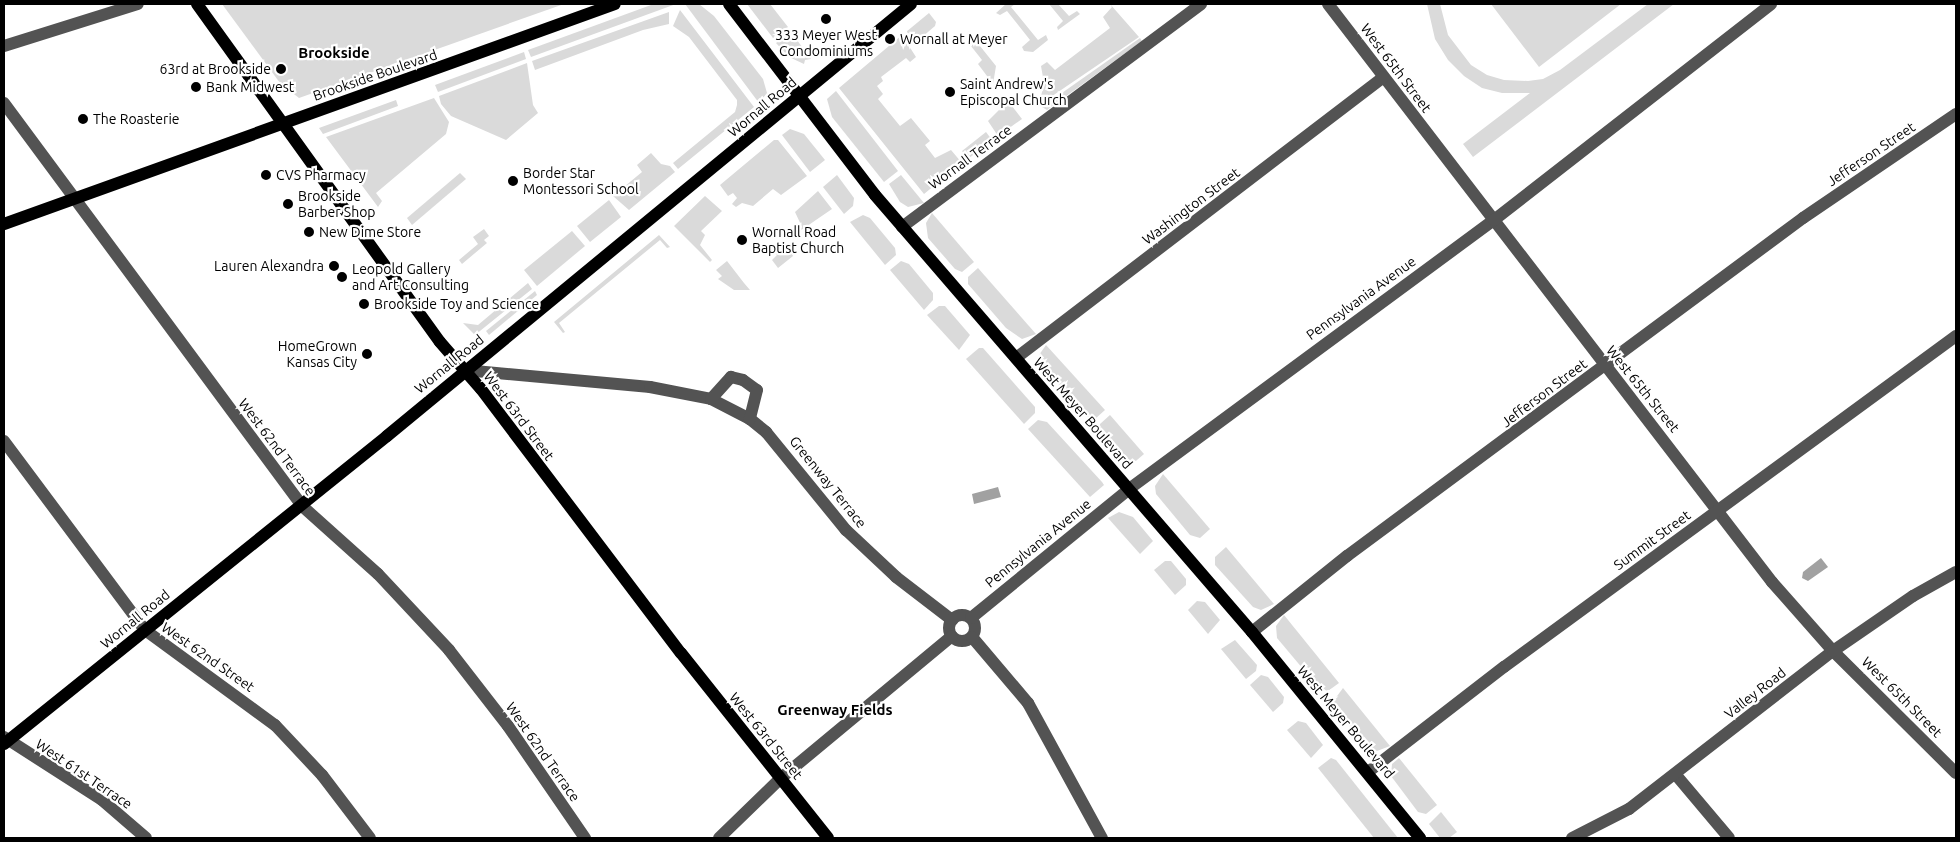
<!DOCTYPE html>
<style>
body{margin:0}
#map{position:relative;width:1960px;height:842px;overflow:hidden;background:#fff;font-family:Ubuntu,sans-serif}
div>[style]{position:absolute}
.green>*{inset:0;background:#dadada}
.water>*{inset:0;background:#a1a1a1}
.minor>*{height:12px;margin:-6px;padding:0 6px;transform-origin:6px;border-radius:6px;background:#535353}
.minor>.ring{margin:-6px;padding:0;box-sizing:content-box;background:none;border:12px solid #535353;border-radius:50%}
.major>*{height:12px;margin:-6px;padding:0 6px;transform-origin:6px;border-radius:6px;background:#000}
.dots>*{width:14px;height:14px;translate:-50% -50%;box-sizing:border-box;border:2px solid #fff;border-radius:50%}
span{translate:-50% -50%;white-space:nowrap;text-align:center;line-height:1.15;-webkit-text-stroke:4.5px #fff;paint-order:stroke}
.poi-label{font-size:14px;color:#000}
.left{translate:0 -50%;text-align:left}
.right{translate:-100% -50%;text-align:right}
.street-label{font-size:14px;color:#000}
.neighbourhood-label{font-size:15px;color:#000;font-weight:700}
.frame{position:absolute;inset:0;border:5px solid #000;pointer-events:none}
</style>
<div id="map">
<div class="green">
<i style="clip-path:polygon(222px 4px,564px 4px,299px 98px,280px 83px)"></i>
<i style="clip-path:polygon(676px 4px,531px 57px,528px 50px,651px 5px)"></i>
<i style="clip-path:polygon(685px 4px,699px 4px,714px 16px,763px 79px,767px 93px,759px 103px)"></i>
<i style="clip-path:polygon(747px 4px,770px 4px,788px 27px,773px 38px)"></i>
<i style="clip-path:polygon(1006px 4px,1015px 4px,1011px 7px,1038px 40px,1046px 35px,1048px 40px,1033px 52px,1024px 51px,1022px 47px,1030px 40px,1007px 11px,1000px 15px,996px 13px)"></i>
<i style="clip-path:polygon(1049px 4px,1058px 4px,1069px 16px,1077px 11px,1080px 14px,1058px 30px,1057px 27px,1063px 21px)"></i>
<i style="clip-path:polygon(1110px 4px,1139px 37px,1039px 105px,1044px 83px,1041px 66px,1047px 62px,1055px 70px,1110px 28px,1103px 17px,1112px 7px)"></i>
<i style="clip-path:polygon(1427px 4px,1440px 4px,1448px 35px,1471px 65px,1487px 75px,1504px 80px,1528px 81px,1543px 79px,1560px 70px,1648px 4px,1674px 4px,1473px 157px,1463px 144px,1530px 93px,1502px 93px,1482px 88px,1464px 76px,1448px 60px,1435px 39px)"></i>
<i style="clip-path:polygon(1491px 4px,1621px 4px,1539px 67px)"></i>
<i style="clip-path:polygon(680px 10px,754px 107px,678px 169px,673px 163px,735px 112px,737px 105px,737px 100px,689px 37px,673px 26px)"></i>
<i style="clip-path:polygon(669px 12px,669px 24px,643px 30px,535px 70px,532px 61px)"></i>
<i style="clip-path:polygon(929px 13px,936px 22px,935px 26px,915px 43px,906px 32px)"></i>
<i style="clip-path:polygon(968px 31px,996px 66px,993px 84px,978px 64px,982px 60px,967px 41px)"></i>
<i style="clip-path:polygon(791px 32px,811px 59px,805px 60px,804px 64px,789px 57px,776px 43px)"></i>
<i style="clip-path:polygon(902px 35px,916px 57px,910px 62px,906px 58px,881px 77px,883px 81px,877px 86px,883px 94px,878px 99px,900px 126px,911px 118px,930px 141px,925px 145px,935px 158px,951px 150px,962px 163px,924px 194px,839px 88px)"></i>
<i style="clip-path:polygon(1140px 38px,1142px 41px,1047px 110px,1042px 107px)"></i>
<i style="clip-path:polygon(524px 52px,526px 59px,438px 92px,435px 85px)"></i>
<i style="clip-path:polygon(527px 63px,533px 105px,538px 113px,506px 140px,451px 116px,441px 104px,439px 96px)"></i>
<i style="clip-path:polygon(836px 91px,898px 171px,884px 182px,832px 117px,827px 99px)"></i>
<i style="clip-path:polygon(434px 98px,449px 122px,446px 134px,376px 193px,382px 201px,378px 207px,326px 137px)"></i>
<i style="clip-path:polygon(396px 100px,398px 106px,323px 134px,319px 128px)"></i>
<i style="clip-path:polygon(1008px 101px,1022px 119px,998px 136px,988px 121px)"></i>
<i style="clip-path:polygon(790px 129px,804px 134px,825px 160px,810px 172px,782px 135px)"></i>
<i style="clip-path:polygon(986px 132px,992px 140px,968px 159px,962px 151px)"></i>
<i style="clip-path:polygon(774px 140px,778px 140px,807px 176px,781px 195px,773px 189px,753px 206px,742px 203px,736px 207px,732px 204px,737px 198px,733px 193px,728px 196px,720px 185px)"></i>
<i style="clip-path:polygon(651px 153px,661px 164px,670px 166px,675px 172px,629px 210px,613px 196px,642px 172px,637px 165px)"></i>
<i style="clip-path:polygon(460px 173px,466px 179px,412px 225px,407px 218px)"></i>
<i style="clip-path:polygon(837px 175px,854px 198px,853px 206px,844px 214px,823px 187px)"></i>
<i style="clip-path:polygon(901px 175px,924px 203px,908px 207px,900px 202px,889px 184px)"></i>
<i style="clip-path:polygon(818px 191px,832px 209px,797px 233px,802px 227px,795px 212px)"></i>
<i style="clip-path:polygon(705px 196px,722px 211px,701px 231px,705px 235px,700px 245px,712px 260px,710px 262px,674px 226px)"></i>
<i style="clip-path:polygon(609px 200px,621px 217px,590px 242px,577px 226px)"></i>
<i style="clip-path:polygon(932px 213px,974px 262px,962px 272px,955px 269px,928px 238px,926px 223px)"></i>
<i style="clip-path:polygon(863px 215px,870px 218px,895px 248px,896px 255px,885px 265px,850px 222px)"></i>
<i style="clip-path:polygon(484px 229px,489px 236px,484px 240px,487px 243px,462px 264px,459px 260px,478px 244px,473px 237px)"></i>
<i style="clip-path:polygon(572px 231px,585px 246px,537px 286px,524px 270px)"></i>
<i style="clip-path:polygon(659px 235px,670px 247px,667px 248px,660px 240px,559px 323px,565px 332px,563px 333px,554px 322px)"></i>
<i style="clip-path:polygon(788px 245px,793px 256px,778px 268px,772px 260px,777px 255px,775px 253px)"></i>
<i style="clip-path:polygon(727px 261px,744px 283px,750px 290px,734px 290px,718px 279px,722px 276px,716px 270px)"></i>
<i style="clip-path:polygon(901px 261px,909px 264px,933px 293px,933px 300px,924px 310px,890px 270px)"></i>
<i style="clip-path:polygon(978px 268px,1036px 334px,1022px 339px,1006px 328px,968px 284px,968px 277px)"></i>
<i style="clip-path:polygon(528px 283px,532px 289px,475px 335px,463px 323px,478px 325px)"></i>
<i style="clip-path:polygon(535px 291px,537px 295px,489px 335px,486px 331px)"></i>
<i style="clip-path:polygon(939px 306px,945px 306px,970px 335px,959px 350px,927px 315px)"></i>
<i style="clip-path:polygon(1046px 345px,1105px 410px,1095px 419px,1087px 417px,1042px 367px,1039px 355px)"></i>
<i style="clip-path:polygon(979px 348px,983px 348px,1035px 407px,1035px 413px,1024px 424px,966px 359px)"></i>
<i style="clip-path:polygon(1110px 415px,1144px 454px,1130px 466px,1099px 432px,1100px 424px)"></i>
<i style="clip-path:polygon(1038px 420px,1047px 422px,1102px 482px,1104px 485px,1090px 497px,1028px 429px)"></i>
<i style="clip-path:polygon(1163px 474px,1210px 529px,1200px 538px,1190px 535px,1156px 494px,1155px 486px)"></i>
<i style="clip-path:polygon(1119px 512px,1133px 517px,1153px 541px,1140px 554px,1108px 518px)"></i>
<i style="clip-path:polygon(1226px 547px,1274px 604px,1261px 610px,1253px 607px,1215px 565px,1215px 557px)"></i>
<i style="clip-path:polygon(1165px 561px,1171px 561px,1186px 579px,1186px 585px,1175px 595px,1154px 570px)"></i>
<i style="clip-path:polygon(1197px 601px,1205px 602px,1220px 620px,1208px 634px,1188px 610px)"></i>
<i style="clip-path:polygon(1284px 615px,1339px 683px,1328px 691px,1319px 688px,1277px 638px,1276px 626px)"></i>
<i style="clip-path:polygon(1235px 640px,1257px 665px,1256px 671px,1246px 679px,1221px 649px)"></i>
<i style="clip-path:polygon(1261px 675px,1268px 677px,1284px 697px,1283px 703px,1273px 712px,1250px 685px)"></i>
<i style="clip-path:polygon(1343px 688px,1390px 746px,1377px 751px,1364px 745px,1332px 703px)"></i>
<i style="clip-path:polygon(1298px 721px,1306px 723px,1323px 745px,1311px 758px,1287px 730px)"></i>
<i style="clip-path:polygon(1331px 758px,1336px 760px,1398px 838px,1374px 838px,1318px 768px)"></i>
<i style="clip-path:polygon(1399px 758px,1437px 805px,1426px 814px,1418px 812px,1391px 776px,1392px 764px)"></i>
<i style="clip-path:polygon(1441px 812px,1457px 832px,1449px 838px,1440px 838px,1429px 824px)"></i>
</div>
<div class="water">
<i style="clip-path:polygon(998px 487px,1001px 497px,974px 504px,972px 494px)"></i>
<i style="clip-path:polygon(1821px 558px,1828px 567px,1808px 581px,1802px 578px,1803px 572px)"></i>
</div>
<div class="minor">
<i style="left:1328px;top:4px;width:729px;rotate:52.47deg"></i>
<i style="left:1772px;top:582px;width:92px;rotate:48.5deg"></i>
<i style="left:1833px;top:651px;width:173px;rotate:44.8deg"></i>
<i style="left:4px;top:46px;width:140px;rotate:-17.4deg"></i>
<i style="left:4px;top:103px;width:500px;rotate:53.5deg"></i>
<i style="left:301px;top:505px;width:103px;rotate:41.9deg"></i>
<i style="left:378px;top:574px;width:104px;rotate:46.9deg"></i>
<i style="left:449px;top:650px;width:96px;rotate:52.2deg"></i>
<i style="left:508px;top:726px;width:136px;rotate:55.5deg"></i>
<i style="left:902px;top:227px;width:373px;rotate:-36.7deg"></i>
<i style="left:1016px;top:358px;width:462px;rotate:-37.4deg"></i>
<i style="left:464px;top:370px;width:187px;rotate:5.2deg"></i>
<i style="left:650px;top:387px;width:62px;rotate:11.1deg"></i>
<i style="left:711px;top:399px;width:44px;rotate:27.1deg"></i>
<i style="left:750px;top:419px;width:21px;rotate:39deg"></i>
<i style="left:766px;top:432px;width:127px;rotate:50.8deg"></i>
<i style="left:846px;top:530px;width:69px;rotate:43.2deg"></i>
<i style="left:896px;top:577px;width:71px;rotate:37.5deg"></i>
<i style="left:711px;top:399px;width:30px;rotate:-48deg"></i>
<i style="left:731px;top:377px;width:12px;rotate:14deg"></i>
<i style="left:743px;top:380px;width:17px;rotate:36deg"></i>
<i style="left:757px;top:390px;width:30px;rotate:104deg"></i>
<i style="left:4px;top:441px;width:236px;rotate:53.3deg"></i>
<i style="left:145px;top:630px;width:161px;rotate:36.2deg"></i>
<i style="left:275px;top:725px;width:69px;rotate:46.8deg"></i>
<i style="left:322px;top:775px;width:79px;rotate:52.7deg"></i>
<i class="ring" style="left:949px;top:615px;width:14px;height:14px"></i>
<i style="left:971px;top:618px;width:204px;rotate:-39.2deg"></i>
<i style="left:1129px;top:489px;width:453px;rotate:-36.4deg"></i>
<i style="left:1494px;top:220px;width:351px;rotate:-37.9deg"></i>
<i style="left:1252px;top:632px;width:122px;rotate:-38.7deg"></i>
<i style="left:1347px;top:556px;width:568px;rotate:-36.55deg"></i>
<i style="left:1803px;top:218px;width:185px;rotate:-34.2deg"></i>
<i style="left:972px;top:637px;width:87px;rotate:49.7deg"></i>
<i style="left:1028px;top:703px;width:154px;rotate:61.3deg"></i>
<i style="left:4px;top:737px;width:117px;rotate:32.7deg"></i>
<i style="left:102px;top:800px;width:58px;rotate:40.8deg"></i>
<i style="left:1368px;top:772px;width:172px;rotate:-37.7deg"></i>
<i style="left:1504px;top:667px;width:560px;rotate:-36.22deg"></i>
<i style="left:1676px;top:775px;width:82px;rotate:49.9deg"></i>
<i style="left:719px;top:838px;width:86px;rotate:-44.1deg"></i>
<i style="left:781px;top:778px;width:222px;rotate:-39.7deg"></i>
<i style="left:1572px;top:838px;width:64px;rotate:-27deg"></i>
<i style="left:1629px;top:809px;width:258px;rotate:-37.8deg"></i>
<i style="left:1833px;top:651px;width:97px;rotate:-34.5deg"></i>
<i style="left:1913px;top:596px;width:49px;rotate:-29.2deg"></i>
</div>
<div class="major">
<i style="left:197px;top:4px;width:416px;rotate:54.3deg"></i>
<i style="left:440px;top:342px;width:62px;rotate:48.9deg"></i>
<i style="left:481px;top:389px;width:331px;rotate:52.9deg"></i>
<i style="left:681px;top:653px;width:236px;rotate:51.5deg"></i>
<i style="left:729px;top:4px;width:240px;rotate:52.6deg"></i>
<i style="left:875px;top:195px;width:577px;rotate:49.22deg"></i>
<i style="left:1252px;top:632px;width:266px;rotate:50.8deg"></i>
<i style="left:4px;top:224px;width:649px;rotate:-19.8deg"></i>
<i style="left:4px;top:744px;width:491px;rotate:-38.8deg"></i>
<i style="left:387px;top:436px;width:679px;rotate:-39.5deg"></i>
</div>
<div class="dots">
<i style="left:826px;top:19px;background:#000"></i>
<i style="left:890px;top:39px;background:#000"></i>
<i style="left:281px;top:69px;background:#000"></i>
<i style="left:196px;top:87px;background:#000"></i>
<i style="left:950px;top:92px;background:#000"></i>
<i style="left:83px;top:119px;background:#000"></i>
<i style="left:266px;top:175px;background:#000"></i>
<i style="left:513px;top:181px;background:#000"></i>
<i style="left:288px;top:204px;background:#000"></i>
<i style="left:309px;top:232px;background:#000"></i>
<i style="left:742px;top:240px;background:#000"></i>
<i style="left:334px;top:266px;background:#000"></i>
<i style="left:342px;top:277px;background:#000"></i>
<i style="left:364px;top:304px;background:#000"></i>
<i style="left:367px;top:354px;background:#000"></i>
</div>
<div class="poi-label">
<span style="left:826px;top:43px">333 Meyer West<br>Condominiums</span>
<span class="left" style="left:900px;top:39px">Wornall at Meyer</span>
<span class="right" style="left:271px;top:69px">63rd at Brookside</span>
<span class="left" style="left:960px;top:92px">Saint Andrew's<br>Episcopal Church</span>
<span class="left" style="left:206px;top:87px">Bank Midwest</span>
<span class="left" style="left:93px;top:119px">The Roasterie</span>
<span class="left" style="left:523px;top:181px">Border Star<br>Montessori School</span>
<span class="left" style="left:276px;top:175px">CVS Pharmacy</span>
<span class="left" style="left:298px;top:204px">Brookside<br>Barber Shop</span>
<span class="left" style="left:319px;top:232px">New Dime Store</span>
<span class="left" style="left:752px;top:240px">Wornall Road<br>Baptist Church</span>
<span class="right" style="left:324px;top:266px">Lauren Alexandra</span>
<span class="left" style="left:352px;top:277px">Leopold Gallery<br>and Art Consulting</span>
<span class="left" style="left:374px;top:304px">Brookside Toy and Science</span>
<span class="right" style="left:357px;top:354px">HomeGrown<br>Kansas City</span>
</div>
<div class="street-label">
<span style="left:1396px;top:68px;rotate:53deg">West 65th Street</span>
<span style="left:375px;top:75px;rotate:-19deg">Brookside Boulevard</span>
<span style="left:762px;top:107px;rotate:-40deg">Wornall Road</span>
<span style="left:1871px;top:154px;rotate:-34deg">Jefferson Street</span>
<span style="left:970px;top:157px;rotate:-36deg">Wornall Terrace</span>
<span style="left:1191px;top:206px;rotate:-37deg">Washington Street</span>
<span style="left:1361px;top:298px;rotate:-36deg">Pennsylvania Avenue</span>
<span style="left:449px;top:364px;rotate:-39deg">Wornall Road</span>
<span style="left:1643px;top:389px;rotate:51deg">West 65th Street</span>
<span style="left:1544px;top:393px;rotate:-37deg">Jefferson Street</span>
<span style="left:1083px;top:413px;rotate:49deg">West Meyer Boulevard</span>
<span style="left:519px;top:416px;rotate:53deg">West 63rd Street</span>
<span style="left:277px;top:447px;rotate:53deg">West 62nd Terrace</span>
<span style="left:828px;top:482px;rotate:51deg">Greenway Terrace</span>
<span style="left:1652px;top:540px;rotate:-36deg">Summit Street</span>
<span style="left:1038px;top:543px;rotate:-39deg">Pennsylvania Avenue</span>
<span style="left:135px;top:619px;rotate:-39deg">Wornall Road</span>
<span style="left:208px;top:657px;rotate:35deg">West 62nd Street</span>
<span style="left:1755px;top:693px;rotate:-38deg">Valley Road</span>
<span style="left:1902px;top:697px;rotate:45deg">West 65th Street</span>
<span style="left:1346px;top:722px;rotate:50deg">West Meyer Boulevard</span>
<span style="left:766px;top:736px;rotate:51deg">West 63rd Street</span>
<span style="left:543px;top:752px;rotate:55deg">West 62nd Terrace</span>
<span style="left:84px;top:774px;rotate:34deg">West 61st Terrace</span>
</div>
<div class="neighbourhood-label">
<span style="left:334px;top:53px">Brookside</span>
<span style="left:835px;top:710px">Greenway Fields</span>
</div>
<div class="frame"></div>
</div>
